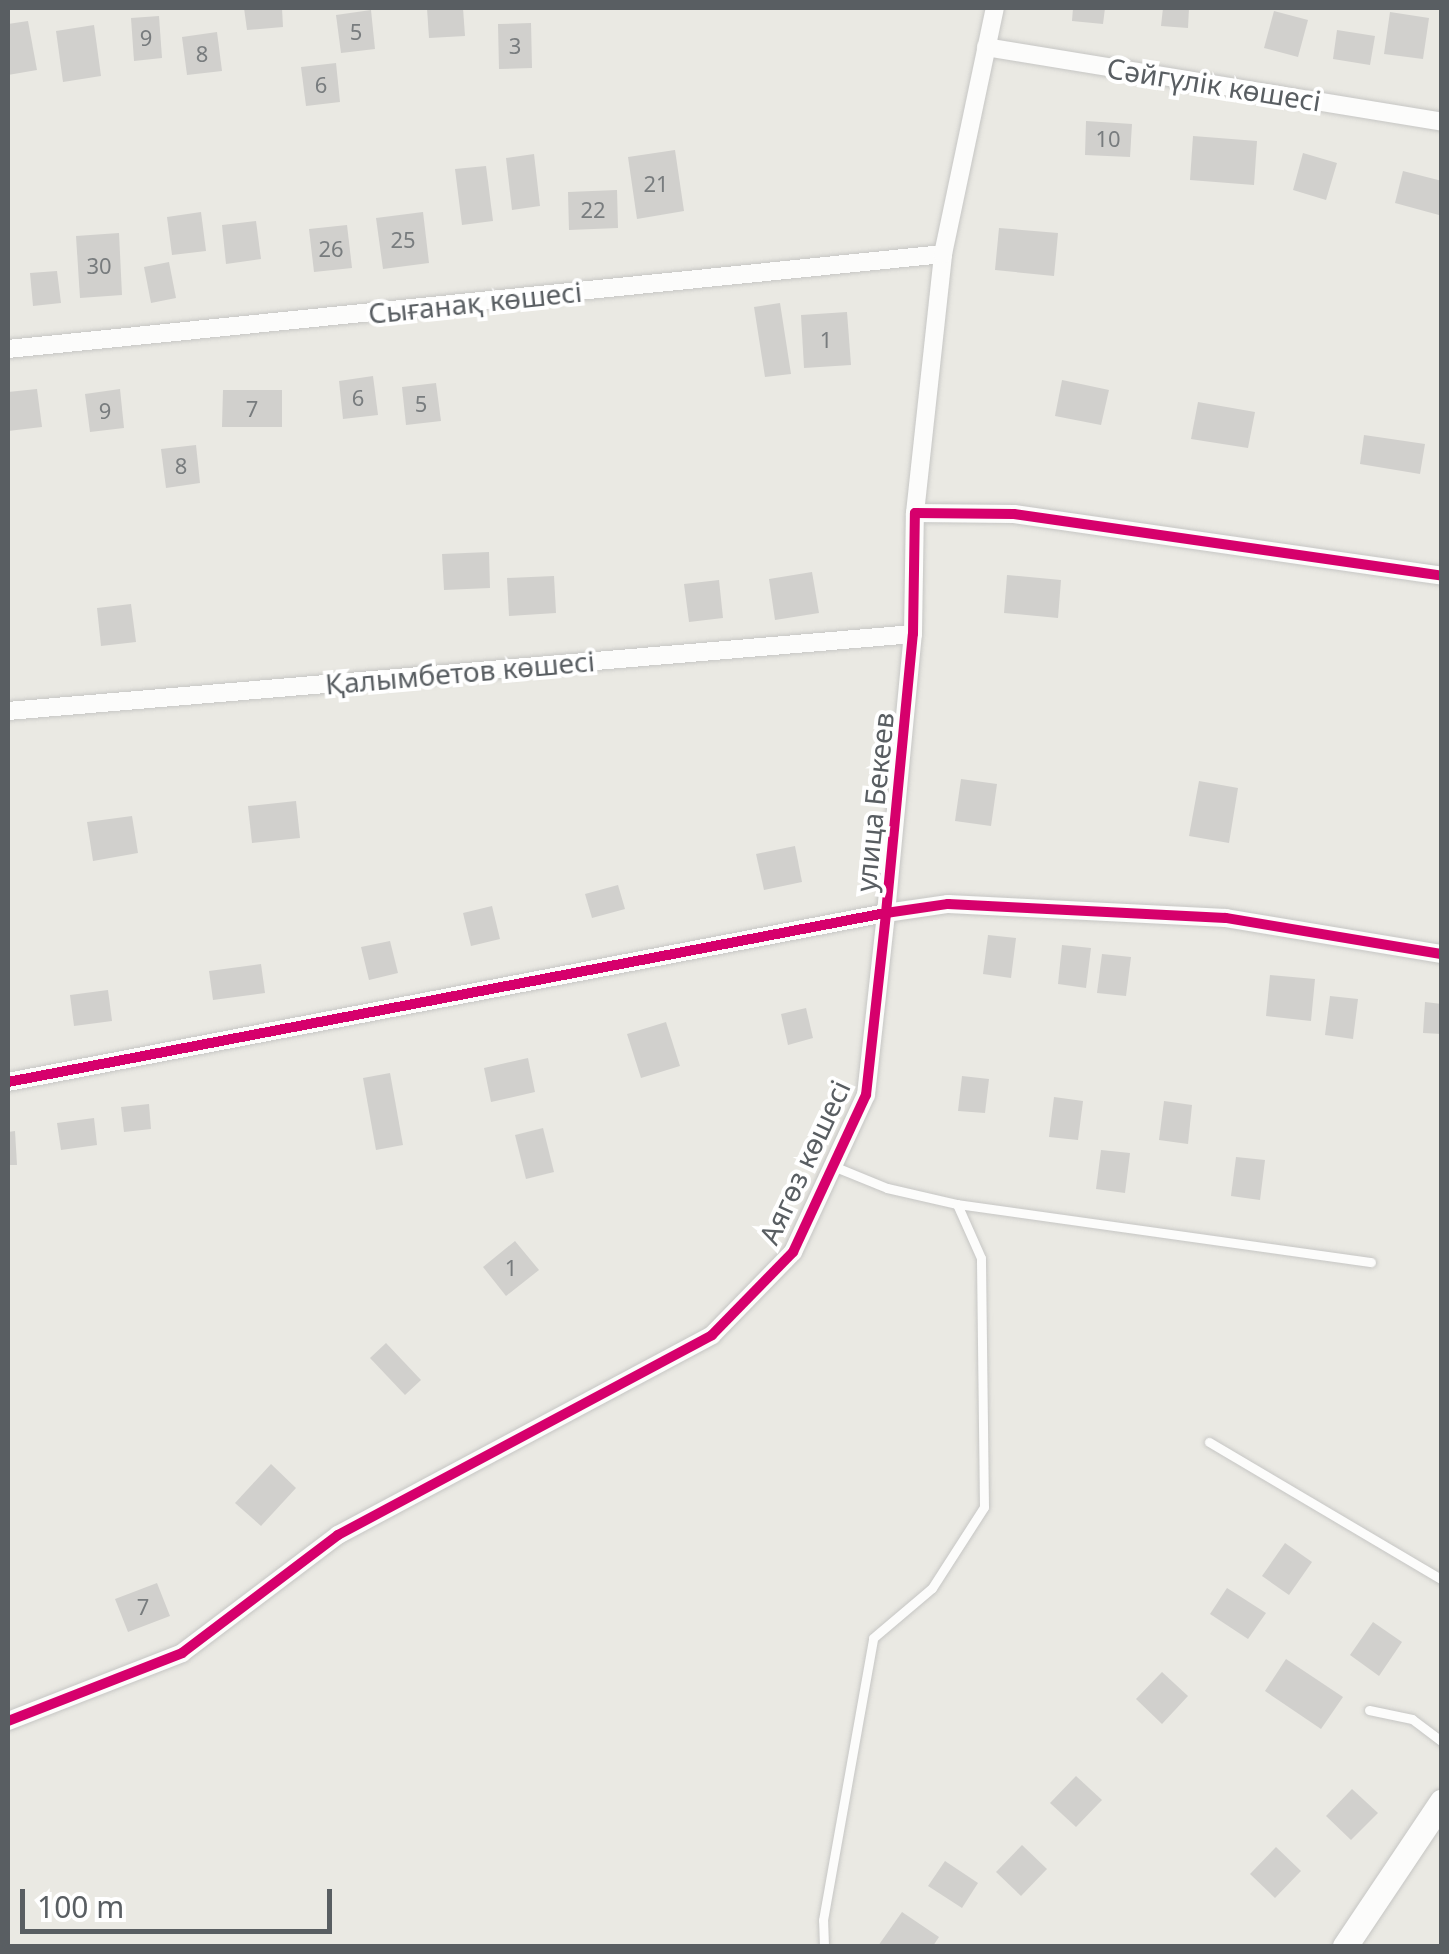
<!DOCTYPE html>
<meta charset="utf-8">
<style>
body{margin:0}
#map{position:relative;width:1449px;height:1954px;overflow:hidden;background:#eae9e3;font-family:"Noto Sans",sans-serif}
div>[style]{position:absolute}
.building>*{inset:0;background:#d1d0cd}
.roads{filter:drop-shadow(0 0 2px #c6c6c4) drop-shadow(0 0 2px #c6c6c4)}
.lane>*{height:9px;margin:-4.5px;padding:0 4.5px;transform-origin:4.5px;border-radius:4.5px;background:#fcfcfb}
.street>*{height:18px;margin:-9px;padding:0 9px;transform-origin:9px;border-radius:9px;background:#fcfcfb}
.secondary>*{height:25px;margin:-12.5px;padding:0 12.5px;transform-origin:12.5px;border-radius:12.5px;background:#fcfcfb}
.cycleway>*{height:10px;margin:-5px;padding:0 5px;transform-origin:5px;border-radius:5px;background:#d6006c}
span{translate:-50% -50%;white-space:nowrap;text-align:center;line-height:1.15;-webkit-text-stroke:8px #fff;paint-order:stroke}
.number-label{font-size:22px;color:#787c7e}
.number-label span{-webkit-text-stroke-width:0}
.street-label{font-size:28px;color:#595e62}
.frame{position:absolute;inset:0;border:10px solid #595e62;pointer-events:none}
.scale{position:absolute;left:20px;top:1889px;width:312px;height:45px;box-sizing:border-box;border:5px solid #595e62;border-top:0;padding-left:12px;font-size:30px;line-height:35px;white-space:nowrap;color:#595e62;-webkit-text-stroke:8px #fff;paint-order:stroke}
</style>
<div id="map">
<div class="building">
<i style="clip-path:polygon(244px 8px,282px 8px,283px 27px,247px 30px)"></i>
<i style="clip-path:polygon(427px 8px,463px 8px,465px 36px,429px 38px)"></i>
<i style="clip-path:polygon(1073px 8px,1105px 8px,1103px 24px,1072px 21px)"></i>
<i style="clip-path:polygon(1163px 8px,1189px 8px,1188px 28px,1161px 26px)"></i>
<i style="clip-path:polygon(371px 10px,375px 49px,341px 53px,336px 15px)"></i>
<i style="clip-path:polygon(1274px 11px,1308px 20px,1298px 57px,1264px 48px)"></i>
<i style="clip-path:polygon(1390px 12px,1429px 18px,1423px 59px,1384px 54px)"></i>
<i style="clip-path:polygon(159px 16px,162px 58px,134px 61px,131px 18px)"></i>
<i style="clip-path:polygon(28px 21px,37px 70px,8px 75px,8px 24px)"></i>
<i style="clip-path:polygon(531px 23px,532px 68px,499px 69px,498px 24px)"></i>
<i style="clip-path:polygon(94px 25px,101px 76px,63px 82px,56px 31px)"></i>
<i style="clip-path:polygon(1337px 30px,1375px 36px,1370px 65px,1333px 59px)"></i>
<i style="clip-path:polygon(217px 32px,222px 71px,187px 75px,182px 37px)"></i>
<i style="clip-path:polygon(336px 63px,340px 102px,306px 106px,301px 67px)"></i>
<i style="clip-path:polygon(1086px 121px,1132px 124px,1130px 157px,1085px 155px)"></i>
<i style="clip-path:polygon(1193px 136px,1257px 141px,1254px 185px,1190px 180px)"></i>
<i style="clip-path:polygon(675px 150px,684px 211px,637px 219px,628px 157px)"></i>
<i style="clip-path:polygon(1303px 153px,1337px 163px,1326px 200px,1293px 190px)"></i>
<i style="clip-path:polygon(534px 154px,540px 206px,512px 210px,506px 158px)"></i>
<i style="clip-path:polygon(486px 166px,493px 221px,462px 225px,455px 169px)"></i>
<i style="clip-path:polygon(1403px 171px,1442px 181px,1439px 215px,1395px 203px)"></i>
<i style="clip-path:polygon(617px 190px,618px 228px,569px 230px,568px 192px)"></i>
<i style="clip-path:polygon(201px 212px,206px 251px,172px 255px,167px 217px)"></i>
<i style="clip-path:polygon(423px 212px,429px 263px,383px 269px,376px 218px)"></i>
<i style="clip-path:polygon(256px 221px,261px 259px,226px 264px,222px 225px)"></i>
<i style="clip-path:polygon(347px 225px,352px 268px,314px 272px,309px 229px)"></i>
<i style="clip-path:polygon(999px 228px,1058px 233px,1054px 276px,995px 270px)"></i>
<i style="clip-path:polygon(119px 233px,122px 295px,80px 298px,76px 236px)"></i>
<i style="clip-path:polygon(169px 262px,176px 298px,151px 303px,144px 267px)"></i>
<i style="clip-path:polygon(57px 271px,61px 303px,33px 306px,30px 273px)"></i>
<i style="clip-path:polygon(780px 303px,791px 374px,765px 377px,754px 307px)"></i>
<i style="clip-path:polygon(847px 312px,851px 365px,804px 368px,801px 315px)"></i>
<i style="clip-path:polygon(373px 376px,378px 415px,343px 419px,339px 381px)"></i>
<i style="clip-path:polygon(1062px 380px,1109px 390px,1101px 425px,1055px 416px)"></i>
<i style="clip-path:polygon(436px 383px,441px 421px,406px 425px,402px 387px)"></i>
<i style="clip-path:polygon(37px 389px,42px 427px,8px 431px,8px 392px)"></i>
<i style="clip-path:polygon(120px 389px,124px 428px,90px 432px,85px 394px)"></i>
<i style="clip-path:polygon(223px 390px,282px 390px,282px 427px,222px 427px)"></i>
<i style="clip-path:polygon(1198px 402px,1255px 412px,1248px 448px,1191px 439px)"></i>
<i style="clip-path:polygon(1364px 435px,1425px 444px,1420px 474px,1360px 464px)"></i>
<i style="clip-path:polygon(196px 445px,200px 483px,166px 488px,161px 449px)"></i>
<i style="clip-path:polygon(489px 552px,490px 588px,444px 590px,442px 554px)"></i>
<i style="clip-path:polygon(812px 572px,819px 613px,775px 620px,769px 579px)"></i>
<i style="clip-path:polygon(1007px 575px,1061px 580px,1058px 618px,1004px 613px)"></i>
<i style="clip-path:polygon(554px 576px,556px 613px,509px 616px,507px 578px)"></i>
<i style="clip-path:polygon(719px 580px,723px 618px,689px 622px,684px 584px)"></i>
<i style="clip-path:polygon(131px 604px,136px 642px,101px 646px,97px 608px)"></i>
<i style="clip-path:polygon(961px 779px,997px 784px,991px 826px,955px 821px)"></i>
<i style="clip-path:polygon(1199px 781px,1238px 788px,1229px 843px,1189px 836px)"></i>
<i style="clip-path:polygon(296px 801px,300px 838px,252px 843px,248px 806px)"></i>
<i style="clip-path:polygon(132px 816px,138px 853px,93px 861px,87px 822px)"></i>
<i style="clip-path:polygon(795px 846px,802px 882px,764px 890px,756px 854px)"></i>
<i style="clip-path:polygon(618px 885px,625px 909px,592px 918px,585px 894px)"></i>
<i style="clip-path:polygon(492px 906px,500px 939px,471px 946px,463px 913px)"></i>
<i style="clip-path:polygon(988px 935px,1016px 938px,1011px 978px,983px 974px)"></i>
<i style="clip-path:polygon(390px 941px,398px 973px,369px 980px,361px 947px)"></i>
<i style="clip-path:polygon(1062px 945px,1091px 948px,1086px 988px,1058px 984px)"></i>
<i style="clip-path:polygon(1102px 954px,1131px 957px,1126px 996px,1097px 993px)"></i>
<i style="clip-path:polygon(261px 964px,265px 993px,213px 1000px,209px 971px)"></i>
<i style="clip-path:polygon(1270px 975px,1315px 979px,1311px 1021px,1266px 1016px)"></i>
<i style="clip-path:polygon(108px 990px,112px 1021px,74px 1026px,70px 995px)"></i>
<i style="clip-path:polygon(1330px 996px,1358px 999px,1353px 1039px,1325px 1035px)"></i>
<i style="clip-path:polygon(1425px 1002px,1442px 1004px,1442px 1034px,1423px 1033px)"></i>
<i style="clip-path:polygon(806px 1008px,813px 1038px,788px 1045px,781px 1014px)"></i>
<i style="clip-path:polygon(666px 1022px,680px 1066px,641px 1078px,627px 1034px)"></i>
<i style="clip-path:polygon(528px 1058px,535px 1092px,491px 1102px,484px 1068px)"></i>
<i style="clip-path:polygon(390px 1073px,403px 1145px,376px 1150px,363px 1078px)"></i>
<i style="clip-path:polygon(962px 1076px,989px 1079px,985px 1113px,958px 1111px)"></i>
<i style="clip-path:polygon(1054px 1097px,1083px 1101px,1078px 1140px,1049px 1137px)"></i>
<i style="clip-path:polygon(1164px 1101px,1192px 1105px,1188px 1144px,1159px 1140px)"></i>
<i style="clip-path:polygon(149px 1104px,151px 1129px,124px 1132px,121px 1107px)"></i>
<i style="clip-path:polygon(94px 1118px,97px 1145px,61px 1150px,57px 1123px)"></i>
<i style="clip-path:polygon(543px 1128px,554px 1172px,526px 1179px,515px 1135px)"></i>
<i style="clip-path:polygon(15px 1131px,17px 1165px,8px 1165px,8px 1132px)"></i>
<i style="clip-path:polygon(1101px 1150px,1130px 1153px,1125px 1193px,1096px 1189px)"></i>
<i style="clip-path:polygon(1236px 1157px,1265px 1160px,1260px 1200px,1231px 1196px)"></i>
<i style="clip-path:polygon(515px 1241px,539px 1270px,506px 1296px,483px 1267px)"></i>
<i style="clip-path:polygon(386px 1343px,421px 1380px,405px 1395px,370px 1358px)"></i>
<i style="clip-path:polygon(271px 1464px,296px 1488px,261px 1526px,235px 1503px)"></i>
<i style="clip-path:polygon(1285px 1543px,1312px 1562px,1289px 1595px,1262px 1576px)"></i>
<i style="clip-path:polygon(157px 1583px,170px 1616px,128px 1632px,115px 1599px)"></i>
<i style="clip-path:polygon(1227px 1588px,1266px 1613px,1248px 1639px,1210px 1614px)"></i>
<i style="clip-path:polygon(1373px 1622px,1402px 1642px,1379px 1676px,1350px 1655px)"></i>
<i style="clip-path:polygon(1286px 1659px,1343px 1697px,1321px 1729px,1265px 1691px)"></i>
<i style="clip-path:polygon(1162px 1672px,1188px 1696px,1162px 1724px,1136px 1699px)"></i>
<i style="clip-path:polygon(1076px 1776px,1102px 1800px,1076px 1827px,1050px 1803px)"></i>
<i style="clip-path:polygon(1352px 1789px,1378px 1813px,1351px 1840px,1326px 1816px)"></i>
<i style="clip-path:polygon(1022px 1845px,1047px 1869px,1021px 1896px,996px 1872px)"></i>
<i style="clip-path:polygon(1276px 1847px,1301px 1871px,1275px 1898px,1250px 1874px)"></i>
<i style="clip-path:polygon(945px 1861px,978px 1883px,962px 1908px,928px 1886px)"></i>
<i style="clip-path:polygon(902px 1912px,939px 1937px,933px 1946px,878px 1946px)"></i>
</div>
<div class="roads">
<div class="lane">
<i style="left:833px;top:1166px;width:58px;rotate:22.2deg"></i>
<i style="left:887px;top:1188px;width:72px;rotate:12.9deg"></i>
<i style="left:957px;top:1204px;width:418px;rotate:8deg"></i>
<i style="left:1209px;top:1442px;width:271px;rotate:30.6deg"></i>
<i style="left:1369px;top:1710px;width:44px;rotate:11.8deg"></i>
<i style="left:1412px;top:1719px;width:38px;rotate:37deg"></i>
<i style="left:824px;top:1946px;width:26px;rotate:-92deg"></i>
<i style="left:823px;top:1920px;width:286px;rotate:-79.9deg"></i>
<i style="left:873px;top:1638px;width:77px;rotate:-40.3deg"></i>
<i style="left:932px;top:1588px;width:96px;rotate:-57.3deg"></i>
<i style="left:984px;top:1507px;width:249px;rotate:-90.7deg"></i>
<i style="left:981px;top:1258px;width:59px;rotate:-114deg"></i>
</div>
<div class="street">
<i style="left:986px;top:47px;width:462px;rotate:9.3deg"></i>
<i style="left:8px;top:349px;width:940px;rotate:-5.8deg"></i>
<i style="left:915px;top:513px;width:261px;rotate:-83.8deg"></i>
<i style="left:943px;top:254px;width:251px;rotate:-78.1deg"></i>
<i style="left:8px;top:711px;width:908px;rotate:-4.86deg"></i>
<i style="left:8px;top:1082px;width:894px;rotate:-10.9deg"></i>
<i style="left:886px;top:913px;width:280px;rotate:-84.5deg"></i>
<i style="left:913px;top:634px;width:121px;rotate:-89.1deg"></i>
<i style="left:915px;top:513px;width:99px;rotate:0.6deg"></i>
<i style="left:1014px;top:514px;width:432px;rotate:8.2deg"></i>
<i style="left:8px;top:1721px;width:187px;rotate:-21.3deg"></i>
<i style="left:182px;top:1653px;width:196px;rotate:-37.1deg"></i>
<i style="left:338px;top:1535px;width:424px;rotate:-28.1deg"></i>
<i style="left:712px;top:1335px;width:116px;rotate:-45.7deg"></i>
<i style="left:793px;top:1252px;width:173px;rotate:-65.1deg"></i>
<i style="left:866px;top:1095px;width:183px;rotate:-83.7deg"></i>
<i style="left:886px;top:913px;width:63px;rotate:-8.3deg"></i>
<i style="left:948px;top:904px;width:278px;rotate:2.9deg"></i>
<i style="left:1226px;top:918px;width:219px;rotate:9.5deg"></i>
</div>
<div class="secondary">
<i style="left:1345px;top:1946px;width:174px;rotate:-56.2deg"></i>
</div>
</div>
<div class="cycleway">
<i style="left:8px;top:1082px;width:894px;rotate:-10.9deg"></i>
<i style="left:886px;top:913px;width:280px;rotate:-84.5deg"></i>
<i style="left:913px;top:634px;width:121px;rotate:-89.1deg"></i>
<i style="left:915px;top:513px;width:99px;rotate:0.6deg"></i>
<i style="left:1014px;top:514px;width:432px;rotate:8.2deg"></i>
<i style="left:8px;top:1721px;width:187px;rotate:-21.3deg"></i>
<i style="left:182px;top:1653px;width:196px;rotate:-37.1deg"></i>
<i style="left:338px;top:1535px;width:424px;rotate:-28.1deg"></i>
<i style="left:712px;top:1335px;width:116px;rotate:-45.7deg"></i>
<i style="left:793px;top:1252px;width:173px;rotate:-65.1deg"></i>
<i style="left:866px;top:1095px;width:183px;rotate:-83.7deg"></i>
<i style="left:886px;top:913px;width:63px;rotate:-8.3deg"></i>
<i style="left:948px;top:904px;width:278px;rotate:2.9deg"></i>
<i style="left:1226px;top:918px;width:219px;rotate:9.5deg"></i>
</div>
<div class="number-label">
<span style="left:356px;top:32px">5</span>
<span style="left:146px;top:38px">9</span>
<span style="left:515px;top:46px">3</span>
<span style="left:202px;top:54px">8</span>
<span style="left:321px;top:85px">6</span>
<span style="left:1108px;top:139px">10</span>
<span style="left:656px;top:184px">21</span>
<span style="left:593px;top:210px">22</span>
<span style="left:403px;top:240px">25</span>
<span style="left:331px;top:249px">26</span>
<span style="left:99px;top:266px">30</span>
<span style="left:826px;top:340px">1</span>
<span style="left:358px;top:398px">6</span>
<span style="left:421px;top:404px">5</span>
<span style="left:252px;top:409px">7</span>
<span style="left:105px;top:411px">9</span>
<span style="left:181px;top:466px">8</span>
<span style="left:511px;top:1268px">1</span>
<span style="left:143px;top:1607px">7</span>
</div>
<div class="street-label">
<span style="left:1214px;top:84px;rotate:9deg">Сәйгүлік көшесі</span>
<span style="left:475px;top:302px;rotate:-6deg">Сығанақ көшесі</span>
<span style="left:460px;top:672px;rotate:-5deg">Қалымбетов көшесі</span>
<span style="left:874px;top:802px;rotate:-84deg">улица Бекеев</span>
<span style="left:804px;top:1162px;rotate:-65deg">Аягөз көшесі</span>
</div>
<div class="frame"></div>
<div class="scale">100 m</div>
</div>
